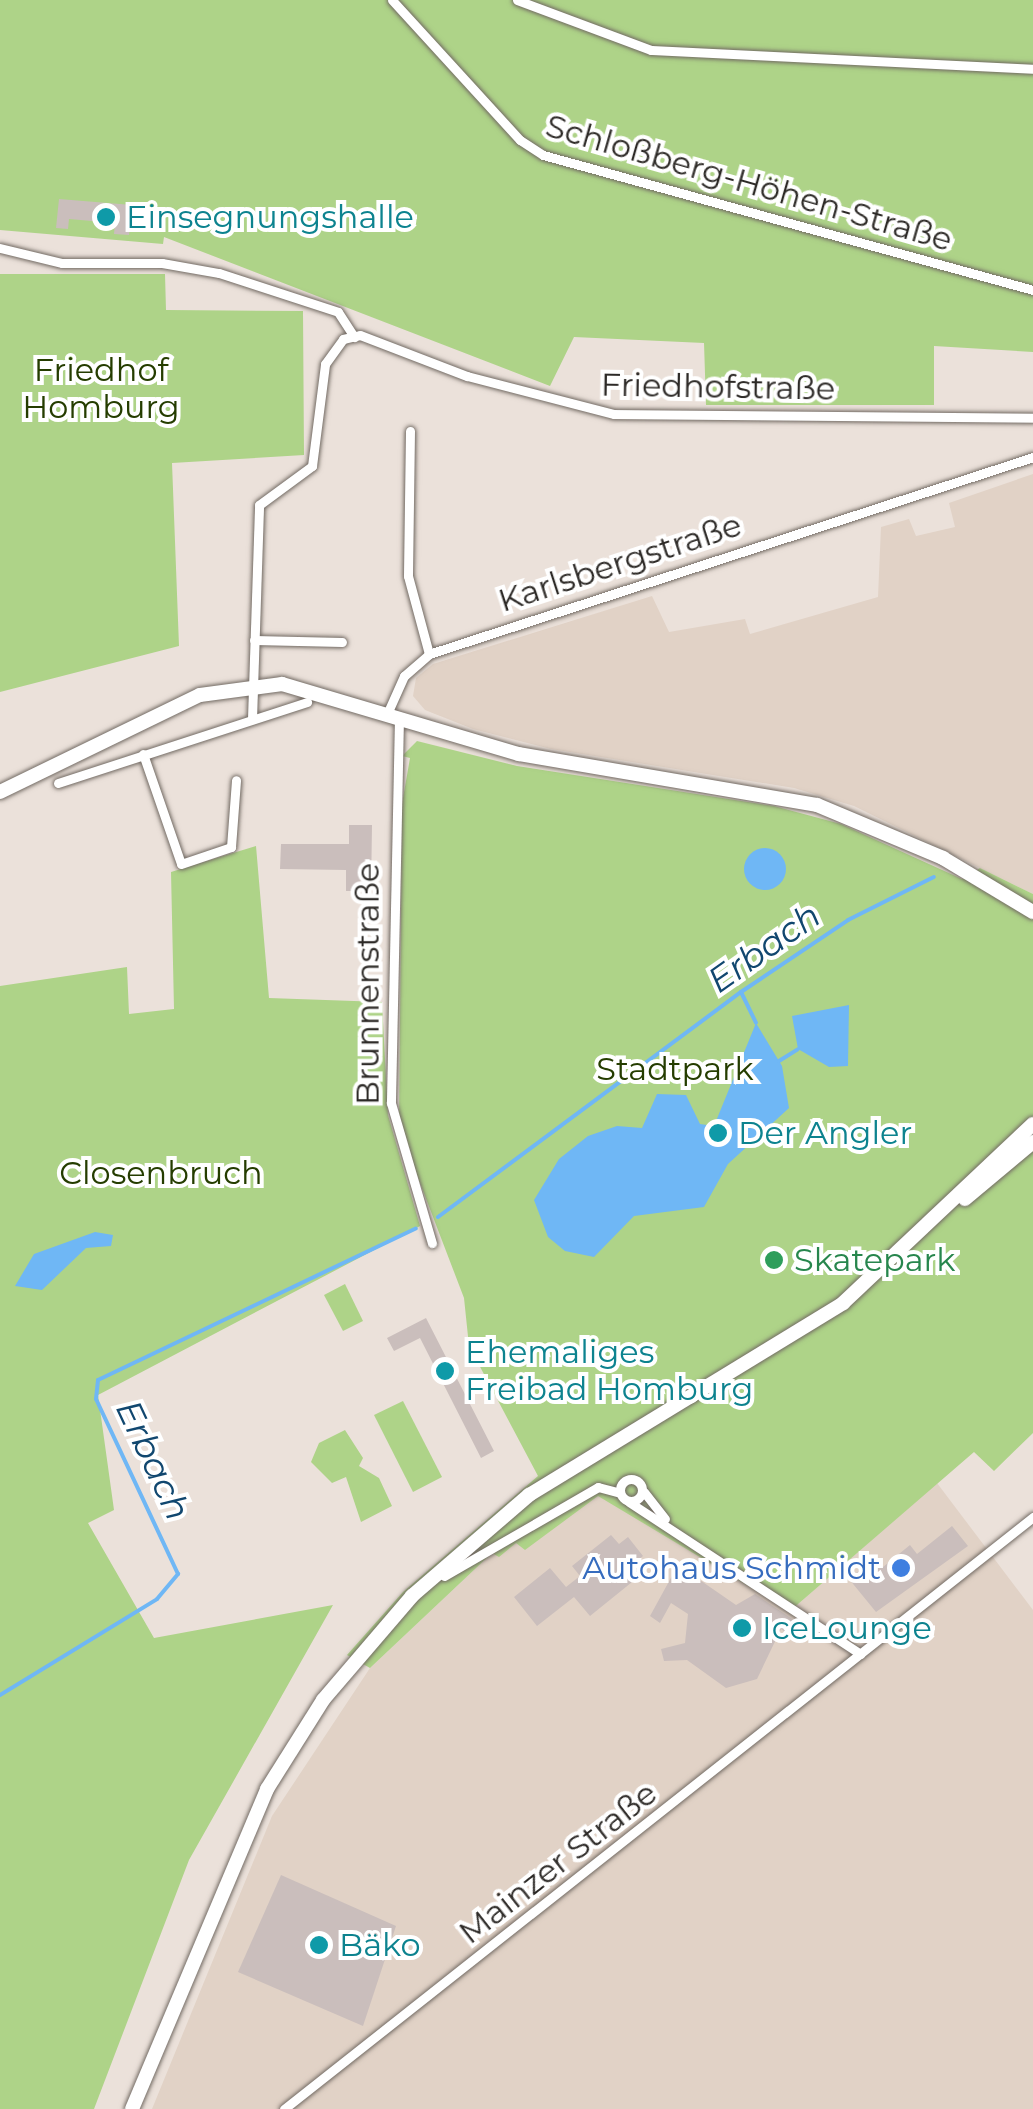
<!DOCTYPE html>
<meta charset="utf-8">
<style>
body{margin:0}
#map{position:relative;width:1033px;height:2109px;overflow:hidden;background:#ebe1da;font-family:Montserrat,sans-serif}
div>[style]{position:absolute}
.built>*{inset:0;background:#e1d2c6}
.green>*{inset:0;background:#aed388}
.water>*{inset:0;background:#6fb7f5}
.round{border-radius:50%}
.stream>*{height:4px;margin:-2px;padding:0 2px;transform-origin:2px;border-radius:2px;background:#6fb7f5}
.building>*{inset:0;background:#cabebc}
.roads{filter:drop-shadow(0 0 2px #726a63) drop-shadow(0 0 2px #726a63)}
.minor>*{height:9px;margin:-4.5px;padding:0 4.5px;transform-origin:4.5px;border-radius:4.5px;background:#fff}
.minor>.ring{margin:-4.5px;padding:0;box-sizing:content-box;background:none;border:9px solid #fff;border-radius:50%}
.secondary>*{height:14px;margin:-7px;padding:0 7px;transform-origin:7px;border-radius:7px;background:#fff}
.dots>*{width:28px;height:28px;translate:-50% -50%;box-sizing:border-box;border:5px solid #fff;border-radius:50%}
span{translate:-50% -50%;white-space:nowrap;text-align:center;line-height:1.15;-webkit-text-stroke:8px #fff;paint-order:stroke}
.street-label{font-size:32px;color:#2d2a27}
.culture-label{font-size:32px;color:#0d838f}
.left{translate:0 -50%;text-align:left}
.park-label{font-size:32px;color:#253d00}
.leisure-label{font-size:32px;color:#27864d}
.shop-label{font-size:32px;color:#366cbe}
.right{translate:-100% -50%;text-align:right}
.water-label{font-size:35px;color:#11476f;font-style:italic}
</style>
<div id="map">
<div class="built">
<i style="clip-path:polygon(1033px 474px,1033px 894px,854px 806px,794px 788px,551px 749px,473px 729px,425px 710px,413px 696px,416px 678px,433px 664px,652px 596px,669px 632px,745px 619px,750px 634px,878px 597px,881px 527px,909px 519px,916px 536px,955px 527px,949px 503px)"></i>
<i style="clip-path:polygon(937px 1483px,1033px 1610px,1033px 2109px,152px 2109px,272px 1816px,370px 1668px,492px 1553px,516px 1542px,525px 1549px,597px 1496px,608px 1497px,790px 1611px)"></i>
</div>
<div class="green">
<i style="clip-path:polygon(0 0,1033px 0,1033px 352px,934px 346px,934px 405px,706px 405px,704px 343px,574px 337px,550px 386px,164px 237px,163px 244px,0 230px)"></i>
<i style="clip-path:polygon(0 274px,165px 274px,166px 310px,303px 311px,304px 455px,172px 463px,179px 646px,0 692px)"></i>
<i style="clip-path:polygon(417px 741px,517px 766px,774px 806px,841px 824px,962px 879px,980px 868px,1033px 894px,1033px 1433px,994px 1471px,974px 1452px,790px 1611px,598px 1496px,525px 1550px,516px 1543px,499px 1557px,492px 1553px,370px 1668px,347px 1655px,403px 1592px,538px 1476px,469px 1346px,464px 1298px,399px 1128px,402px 804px,410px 758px,402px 756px)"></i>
<i style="clip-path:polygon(256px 846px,269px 998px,382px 1002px,388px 1115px,420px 1226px,98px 1395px,114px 1510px,88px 1523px,154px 1638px,333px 1605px,189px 1860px,94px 2109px,0 2109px,0 986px,127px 967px,129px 1014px,174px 1009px,171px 872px)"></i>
<i style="clip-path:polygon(345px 1284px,363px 1321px,343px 1331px,324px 1295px)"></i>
<i style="clip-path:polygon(403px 1401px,442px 1477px,413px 1492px,374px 1415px)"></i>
<i style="clip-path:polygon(345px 1430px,363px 1458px,359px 1466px,379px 1478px,392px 1506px,361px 1522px,346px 1477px,332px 1483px,311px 1462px,319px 1443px)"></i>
</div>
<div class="water">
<i class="round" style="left:744px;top:848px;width:42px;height:42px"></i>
<i style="clip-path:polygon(849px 1005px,848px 1066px,829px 1067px,798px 1049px,792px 1016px)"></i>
<i style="clip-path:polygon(756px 1023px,782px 1066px,789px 1108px,728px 1164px,704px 1207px,634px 1216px,594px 1257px,565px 1251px,548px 1237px,534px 1200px,559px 1159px,588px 1136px,617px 1126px,642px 1128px,657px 1094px,686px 1095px,700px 1124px,714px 1126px)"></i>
<i style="clip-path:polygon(95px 1232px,113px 1235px,111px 1246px,86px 1248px,42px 1290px,15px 1286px,34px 1254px)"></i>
</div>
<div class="stream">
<i style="left:741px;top:992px;width:34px;rotate:64deg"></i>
<i style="left:779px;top:1061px;width:22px;rotate:-32deg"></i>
<i style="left:438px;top:1217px;width:377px;rotate:-36.6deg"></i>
<i style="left:741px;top:992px;width:129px;rotate:-33.9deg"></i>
<i style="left:848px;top:920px;width:96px;rotate:-26.6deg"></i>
<i style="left:0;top:1695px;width:184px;rotate:-31.4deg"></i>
<i style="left:157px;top:1599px;width:33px;rotate:-50deg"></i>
<i style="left:178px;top:1574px;width:193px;rotate:-115.1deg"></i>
<i style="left:96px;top:1399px;width:19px;rotate:-84deg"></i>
<i style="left:98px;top:1380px;width:352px;rotate:-25.5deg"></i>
</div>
<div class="building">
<i style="clip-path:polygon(59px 199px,132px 205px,129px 235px,114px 234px,115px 223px,69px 219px,68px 229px,56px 228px)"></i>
<i style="clip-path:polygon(349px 825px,372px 825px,371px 891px,346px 891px,346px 870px,280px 869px,281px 844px,349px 844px)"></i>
<i style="clip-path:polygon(426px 1318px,494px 1451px,481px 1458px,420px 1338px,394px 1351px,387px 1338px)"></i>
<i style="clip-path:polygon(952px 1526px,968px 1546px,876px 1612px,849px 1579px,876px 1557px,883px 1567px,910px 1545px,917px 1554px)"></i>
<i style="clip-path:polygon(611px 1535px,619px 1544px,628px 1537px,643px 1556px,633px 1564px,642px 1574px,590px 1616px,574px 1597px,537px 1626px,514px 1597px,550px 1568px,566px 1587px,580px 1576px,572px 1566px)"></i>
<i style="clip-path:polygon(678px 1565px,736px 1605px,755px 1594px,804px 1627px,796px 1639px,781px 1629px,757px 1679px,726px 1688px,687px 1660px,664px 1661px,661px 1649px,685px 1643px,688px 1614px,671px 1603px,660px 1623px,650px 1616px)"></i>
<i style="clip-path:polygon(281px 1875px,396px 1926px,363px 2026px,238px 1972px)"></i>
</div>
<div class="roads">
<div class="minor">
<i style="left:392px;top:0;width:190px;rotate:47.6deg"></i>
<i style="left:520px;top:140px;width:27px;rotate:33deg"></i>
<i style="left:543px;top:155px;width:508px;rotate:15.4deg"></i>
<i style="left:517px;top:0;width:143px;rotate:20.5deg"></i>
<i style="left:651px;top:50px;width:382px;rotate:2.8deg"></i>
<i style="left:0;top:248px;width:64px;rotate:13.6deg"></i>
<i style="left:62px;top:263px;width:100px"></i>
<i style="left:162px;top:263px;width:58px;rotate:10deg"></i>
<i style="left:219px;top:273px;width:125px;rotate:18.1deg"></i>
<i style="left:338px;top:312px;width:30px;rotate:57deg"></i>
<i style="left:410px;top:431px;width:145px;rotate:90.8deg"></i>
<i style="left:408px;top:576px;width:81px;rotate:74.9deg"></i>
<i style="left:254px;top:640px;width:88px;rotate:1.3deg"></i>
<i style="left:387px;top:714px;width:42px;rotate:-65.9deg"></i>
<i style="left:404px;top:676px;width:33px;rotate:-41deg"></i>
<i style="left:429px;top:654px;width:635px;rotate:-18.06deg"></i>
<i style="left:399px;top:718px;width:385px;rotate:91.2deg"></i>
<i style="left:391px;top:1103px;width:146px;rotate:73.7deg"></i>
<i style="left:252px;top:719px;width:214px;rotate:-88.1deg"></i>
<i style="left:259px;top:505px;width:66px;rotate:-36.3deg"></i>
<i style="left:312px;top:466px;width:103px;rotate:-82.7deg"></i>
<i style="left:325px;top:364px;width:31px;rotate:-54deg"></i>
<i style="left:343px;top:339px;width:17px;rotate:-13deg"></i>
<i style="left:360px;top:335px;width:115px;rotate:21deg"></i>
<i style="left:467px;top:376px;width:152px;rotate:14.5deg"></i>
<i style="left:614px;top:414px;width:419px;rotate:0.5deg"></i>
<i style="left:143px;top:754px;width:116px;rotate:70.9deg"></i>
<i style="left:181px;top:864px;width:53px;rotate:-18.8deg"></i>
<i style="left:231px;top:847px;width:67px;rotate:-85.7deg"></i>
<i style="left:58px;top:783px;width:262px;rotate:-18deg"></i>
<i class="ring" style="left:620px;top:1479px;width:13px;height:13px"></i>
<i style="left:644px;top:1492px;width:34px;rotate:52deg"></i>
<i style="left:629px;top:1502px;width:277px;rotate:33.3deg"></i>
<i style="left:444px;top:1576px;width:178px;rotate:-30deg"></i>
<i style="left:598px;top:1487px;width:23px;rotate:15deg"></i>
<i style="left:284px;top:2109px;width:955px;rotate:-38.32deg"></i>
</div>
<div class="secondary">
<i style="left:0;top:792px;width:222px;rotate:-25.9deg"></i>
<i style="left:200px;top:695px;width:83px;rotate:-7.6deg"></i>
<i style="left:282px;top:684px;width:247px;rotate:16.5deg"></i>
<i style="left:519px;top:754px;width:302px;rotate:9.7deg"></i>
<i style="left:817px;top:805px;width:137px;rotate:22.8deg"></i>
<i style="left:943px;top:858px;width:105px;rotate:31deg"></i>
<i style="left:965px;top:1199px;width:89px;rotate:-40deg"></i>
<i style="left:132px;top:2109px;width:347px;rotate:-67.1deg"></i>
<i style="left:267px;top:1789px;width:105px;rotate:-57.8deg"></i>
<i style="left:323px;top:1700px;width:137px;rotate:-49.4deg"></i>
<i style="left:412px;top:1596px;width:155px;rotate:-40.8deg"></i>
<i style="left:529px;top:1495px;width:368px;rotate:-31.4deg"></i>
<i style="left:843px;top:1303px;width:261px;rotate:-43.3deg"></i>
</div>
</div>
<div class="dots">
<i style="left:106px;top:217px;background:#0f9aa8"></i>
<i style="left:718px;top:1133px;background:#0f9aa8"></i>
<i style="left:774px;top:1260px;background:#2e9e5b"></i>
<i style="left:445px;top:1371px;background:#0f9aa8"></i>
<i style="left:901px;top:1568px;background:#3f7fe0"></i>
<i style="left:742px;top:1628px;background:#0f9aa8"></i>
<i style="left:319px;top:1945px;background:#0f9aa8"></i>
</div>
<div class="street-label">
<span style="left:749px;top:183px;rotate:16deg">Schloßberg-Höhen-Straße</span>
<span style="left:718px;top:387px;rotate:1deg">Friedhofstraße</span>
<span style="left:620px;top:563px;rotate:-18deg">Karlsbergstraße</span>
<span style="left:368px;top:984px;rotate:-90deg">Brunnenstraße</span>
<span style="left:558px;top:1863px;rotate:-38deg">Mainzer Straße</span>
</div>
<div class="culture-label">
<span class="left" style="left:126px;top:217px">Einsegnungshalle</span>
<span class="left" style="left:738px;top:1133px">Der Angler</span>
<span class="left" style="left:465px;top:1371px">Ehemaliges<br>Freibad Homburg</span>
<span class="left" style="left:762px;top:1628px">IceLounge</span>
<span class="left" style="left:339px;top:1945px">Bäko</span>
</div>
<div class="park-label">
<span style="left:101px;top:389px">Friedhof<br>Homburg</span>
<span style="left:675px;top:1069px">Stadtpark</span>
<span style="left:161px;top:1173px">Closenbruch</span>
</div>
<div class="leisure-label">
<span class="left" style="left:794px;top:1260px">Skatepark</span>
</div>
<div class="shop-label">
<span class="right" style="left:881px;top:1568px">Autohaus Schmidt</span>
</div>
<div class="water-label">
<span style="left:764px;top:948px;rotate:-35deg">Erbach</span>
<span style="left:153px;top:1460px;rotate:65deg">Erbach</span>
</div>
</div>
